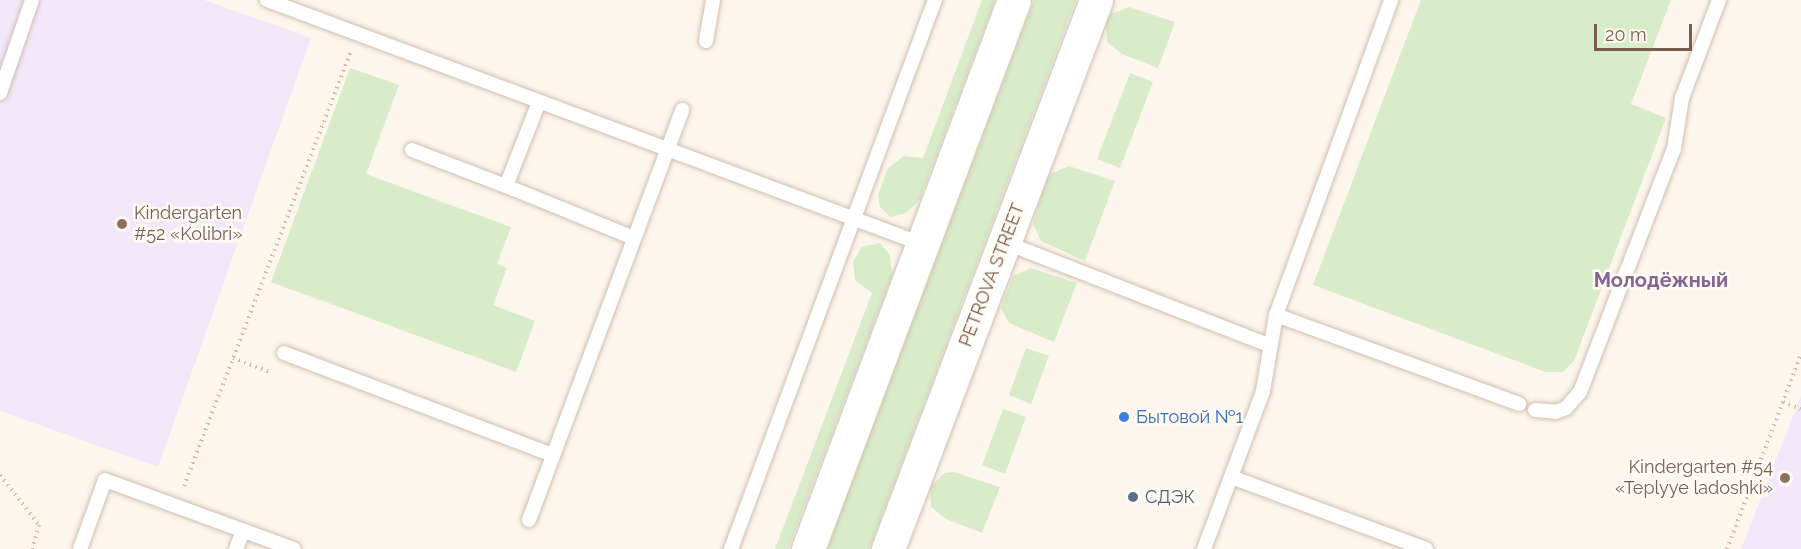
<!DOCTYPE html>
<meta charset="utf-8">
<style>
body{margin:0}
#map{position:relative;width:1801px;height:549px;overflow:hidden;background:#fdf6ec;font-family:Raleway,sans-serif}
div>[style]{position:absolute}
.education>*{inset:0;background:#f3e8fa}
.green>*{inset:0;background:#d8ecc9}
.path>*{height:4px;margin-top:-2px;transform-origin:0;background:repeating-linear-gradient(90deg,#d9b8a5 0 1.5px,transparent 0 6px)}
.roads{filter:drop-shadow(0 0 2px #d1beb0) drop-shadow(0 0 2px #d1beb0)}
.service>*{height:14px;margin:-7px;padding:0 7px;transform-origin:7px;border-radius:7px;background:#fff}
.secondary>*{height:33px;margin:-16.5px;padding:0 16.5px;transform-origin:16.5px;border-radius:16.5px;background:#fff}
.dots>*{width:16px;height:16px;translate:-50% -50%;box-sizing:border-box;border:3px solid #fffaf3;border-radius:50%}
span{translate:-50% -50%;white-space:nowrap;text-align:center;line-height:1.15;-webkit-text-stroke:5px #fffaf3;paint-order:stroke}
.education-label{font-size:18px;color:#785e54}
.left{translate:0 -50%;text-align:left}
.right{translate:-100% -50%;text-align:right}
.street-label{font-size:18px;color:#7a5c4d}
.shop-label{font-size:18px;color:#366cbe}
.service-label{font-size:18px;color:#4e5e75}
.neighbourhood-label{font-size:20px;color:#846695;font-weight:700}
.scale{position:absolute;left:1594px;top:24px;width:98px;height:27px;box-sizing:border-box;border:3px solid #7a5c4d;border-top:0;padding-left:8px;font-size:18px;line-height:21px;white-space:nowrap;color:#7a5c4d;-webkit-text-stroke:4px #fffaf3;paint-order:stroke}
</style>
<div id="map">
<div class="education">
<i style="clip-path:polygon(0 0,204px 0,311px 38px,158px 467px,0 411px)"></i>
<i style="clip-path:polygon(1801px 396px,1801px 549px,1741px 549px)"></i>
</div>
<div class="green">
<i style="clip-path:polygon(982px 0,995px 0,919px 201px,906px 213px,890px 217px,880px 207px,878px 195px,888px 168px,904px 156px,923px 158px)"></i>
<i style="clip-path:polygon(1034px 0,1076px 0,869px 549px,827px 549px)"></i>
<i style="clip-path:polygon(1421px 0,1671px 0,1631px 104px,1666px 118px,1574px 361px,1563px 372px,1546px 372px,1313px 285px)"></i>
<i style="clip-path:polygon(1129px 7px,1175px 22px,1158px 68px,1122px 54px,1107px 42px,1106px 22px,1111px 14px)"></i>
<i style="clip-path:polygon(350px 68px,399px 85px,366px 174px,511px 227px,497px 264px,507px 268px,493px 305px,535px 321px,516px 372px,271px 282px)"></i>
<i style="clip-path:polygon(1130px 73px,1153px 82px,1120px 168px,1097px 159px)"></i>
<i style="clip-path:polygon(1069px 166px,1115px 181px,1085px 261px,1041px 241px,1033px 224px,1046px 181px,1052px 173px)"></i>
<i style="clip-path:polygon(880px 243px,890px 255px,892px 275px,788px 549px,775px 549px,872px 293px,855px 280px,853px 262px,861px 247px)"></i>
<i style="clip-path:polygon(1031px 268px,1077px 283px,1054px 342px,1009px 323px,1001px 308px,1013px 276px)"></i>
<i style="clip-path:polygon(1026px 348px,1049px 356px,1031px 404px,1009px 395px)"></i>
<i style="clip-path:polygon(1003px 409px,1026px 417px,1005px 474px,982px 465px)"></i>
<i style="clip-path:polygon(954px 472px,1000px 487px,982px 533px,946px 519px,931px 507px,930px 487px,944px 473px)"></i>
</div>
<div class="path">
<i style="left:233px;top:358px;width:39px;rotate:21deg"></i>
<i style="left:1783px;top:402px;width:19px;rotate:21deg"></i>
<i style="left:0;top:475px;width:63px;rotate:52deg"></i>
<i style="left:39px;top:525px;width:25px;rotate:106deg"></i>
<i style="left:184px;top:486px;width:464px;rotate:-69deg"></i>
<i style="left:1727px;top:549px;width:209px;rotate:-69.2deg"></i>
</div>
<div class="roads">
<div class="service">
<i style="left:267px;top:0;width:699px;rotate:20.43deg"></i>
<i style="left:706px;top:41px;width:42px;rotate:-80.3deg"></i>
<i style="left:0;top:93px;width:98px;rotate:-71deg"></i>
<i style="left:539px;top:102px;width:90px;rotate:111.4deg"></i>
<i style="left:506px;top:186px;width:138px;rotate:22.1deg"></i>
<i style="left:412px;top:150px;width:101px;rotate:21deg"></i>
<i style="left:1004px;top:242px;width:283px;rotate:21.3deg"></i>
<i style="left:1276px;top:315px;width:259px;rotate:20.1deg"></i>
<i style="left:284px;top:353px;width:288px;rotate:20.8deg"></i>
<i style="left:1535px;top:410px;width:21px;rotate:5deg"></i>
<i style="left:1556px;top:412px;width:11px;rotate:-22deg"></i>
<i style="left:1566px;top:408px;width:21px;rotate:-49deg"></i>
<i style="left:1580px;top:392px;width:261px;rotate:-68.9deg"></i>
<i style="left:1674px;top:149px;width:52px;rotate:-81.1deg"></i>
<i style="left:1682px;top:98px;width:105px;rotate:-69.3deg"></i>
<i style="left:1231px;top:477px;width:208px;rotate:20.3deg"></i>
<i style="left:529px;top:520px;width:438px;rotate:-69.5deg"></i>
<i style="left:80px;top:549px;width:73px;rotate:-70.1deg"></i>
<i style="left:105px;top:480px;width:201px;rotate:20.1deg"></i>
<i style="left:236px;top:549px;width:19px;rotate:-69deg"></i>
<i style="left:731px;top:549px;width:586px;rotate:-69.62deg"></i>
<i style="left:1204px;top:549px;width:169px;rotate:-69.5deg"></i>
<i style="left:1263px;top:391px;width:77px;rotate:-80.3deg"></i>
<i style="left:1276px;top:315px;width:335px;rotate:-69.9deg"></i>
</div>
<div class="secondary">
<i style="left:808px;top:549px;width:586px;rotate:-69.43deg"></i>
<i style="left:888px;top:549px;width:587px;rotate:-69.25deg"></i>
</div>
</div>
<div class="dots">
<i style="left:122px;top:224px;background:#8d6e63"></i>
<i style="left:1124px;top:417px;background:#3f7fe0"></i>
<i style="left:1785px;top:478px;background:#8d6e63"></i>
<i style="left:1133px;top:497px;background:#5c6f8a"></i>
</div>
<div class="education-label">
<span class="left" style="left:134px;top:224px">Kindergarten<br>#52 «Kolibri»</span>
<span class="right" style="left:1773px;top:478px">Kindergarten #54<br>«Teplyye ladoshki»</span>
</div>
<div class="street-label">
<span style="left:992px;top:275px;rotate:-69deg">PETROVA STREET</span>
</div>
<div class="shop-label">
<span class="left" style="left:1136px;top:417px">Бытовой №1</span>
</div>
<div class="service-label">
<span class="left" style="left:1145px;top:497px">СДЭК</span>
</div>
<div class="neighbourhood-label">
<span style="left:1661px;top:280px">Молодёжный</span>
</div>
<div class="scale">20 m</div>
</div>
